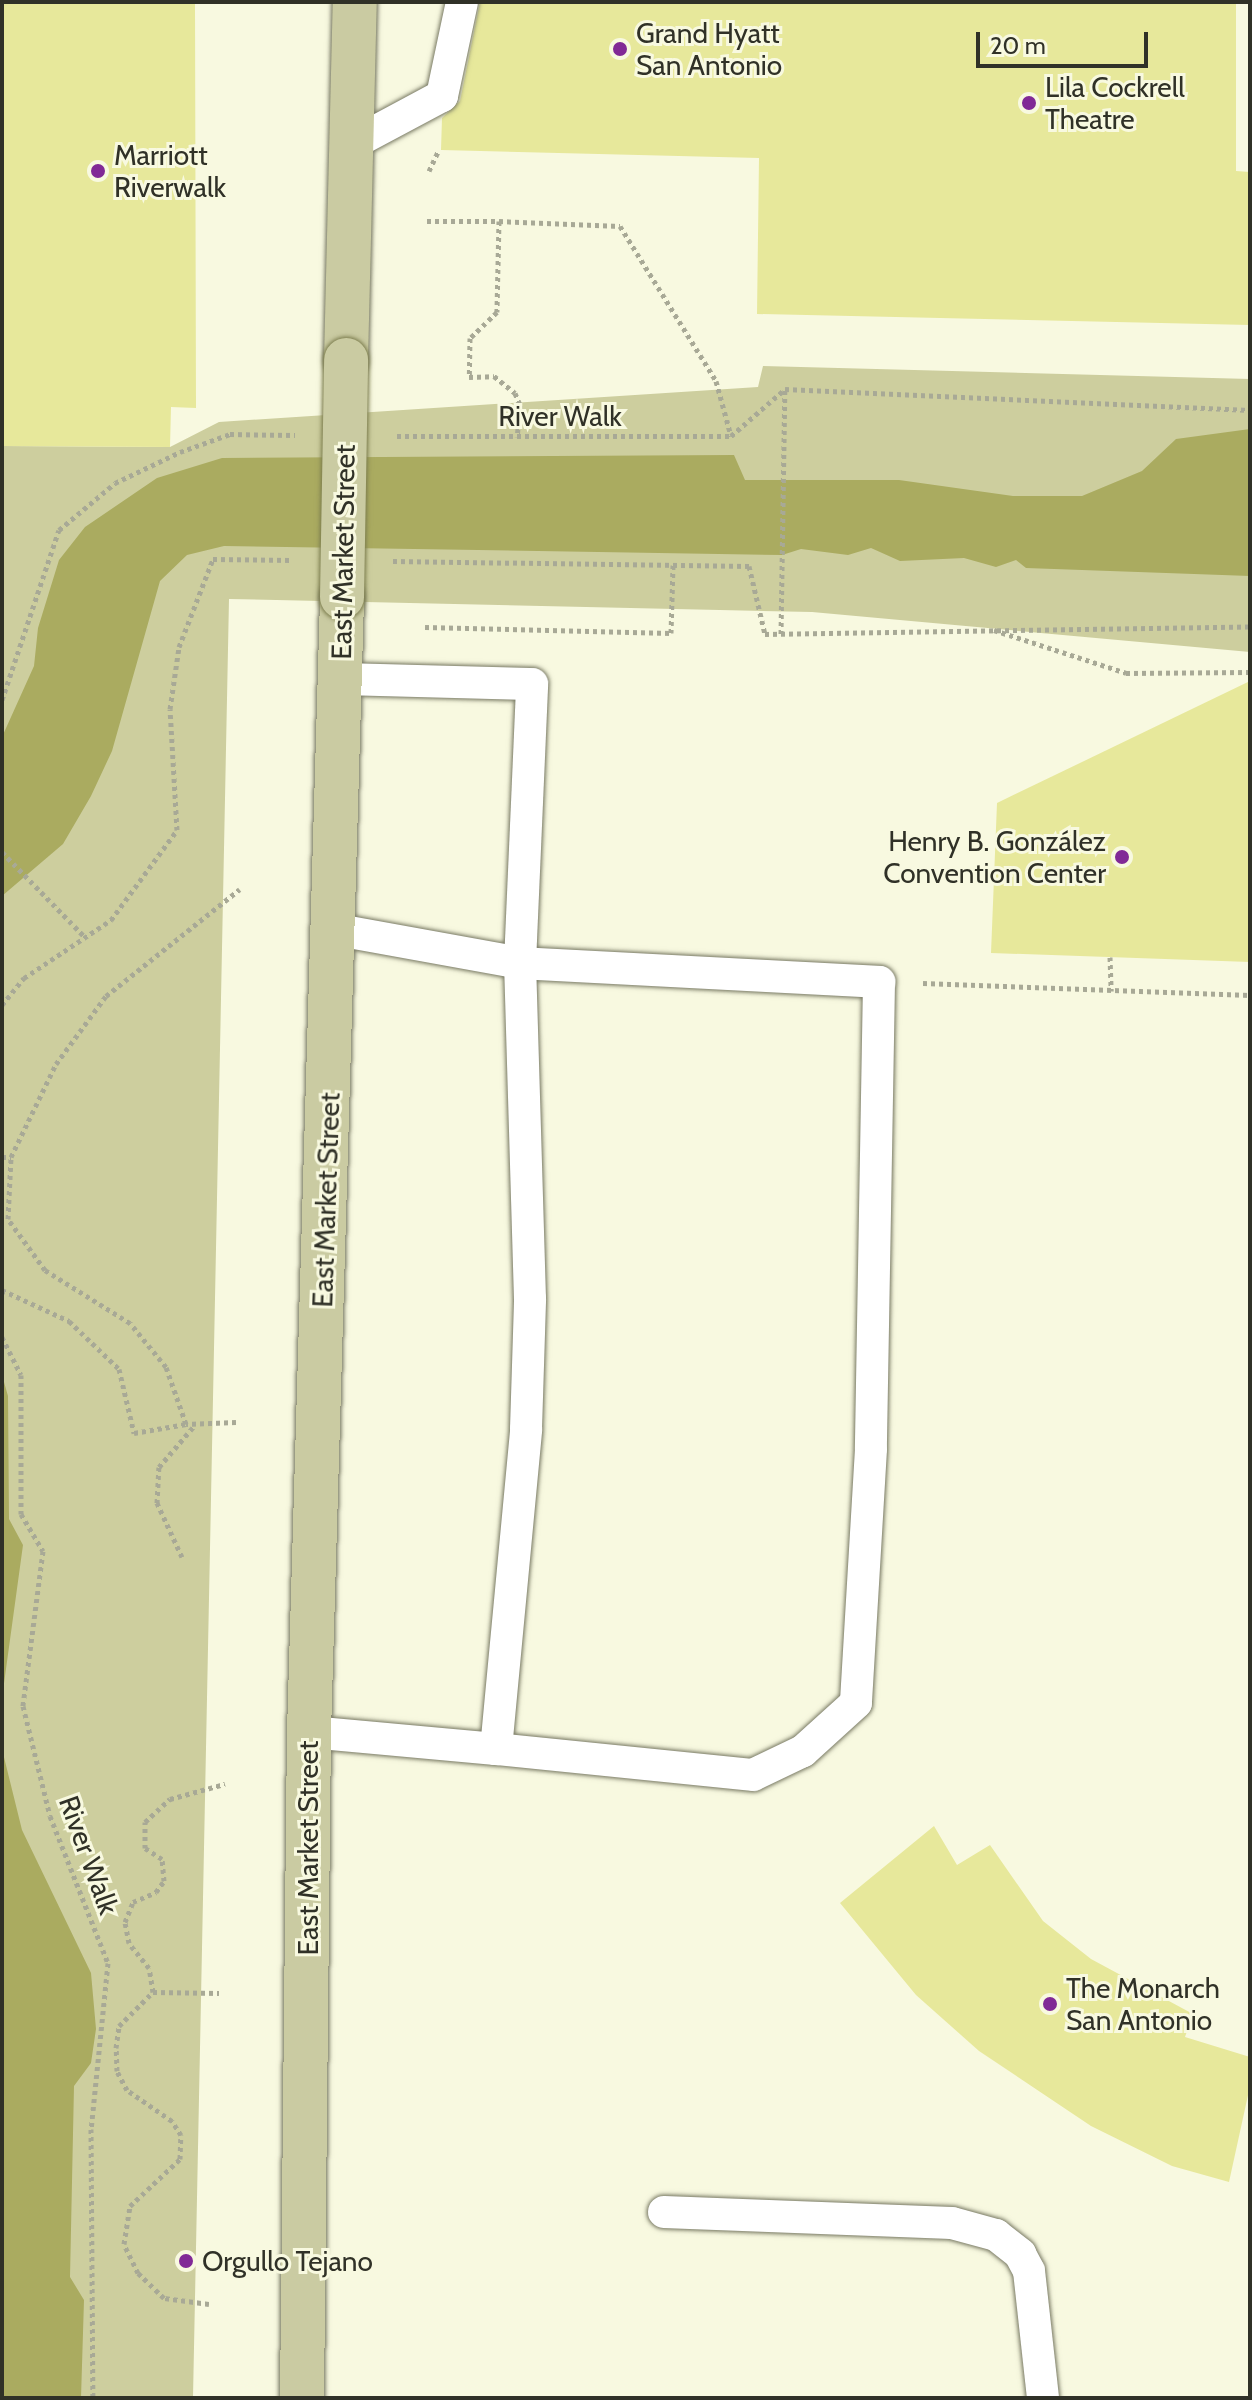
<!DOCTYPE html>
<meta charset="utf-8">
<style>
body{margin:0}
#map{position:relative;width:1252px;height:2400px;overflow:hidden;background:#f8f9e0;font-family:Cabin,sans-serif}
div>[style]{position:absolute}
.green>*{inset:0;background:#cdce9e}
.water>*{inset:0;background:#aaab60}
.building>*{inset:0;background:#e7e89b}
.path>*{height:5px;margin-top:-2.5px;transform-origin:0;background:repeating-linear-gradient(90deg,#a8a996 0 4px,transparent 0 8px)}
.roads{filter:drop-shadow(0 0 2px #797a64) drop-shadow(0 0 2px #797a64)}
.lane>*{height:32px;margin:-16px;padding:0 16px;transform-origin:16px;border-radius:16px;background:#fff}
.primary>*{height:44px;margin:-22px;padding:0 22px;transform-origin:22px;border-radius:22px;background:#cacba2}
.bridges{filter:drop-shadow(0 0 2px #7d7e4f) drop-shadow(0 0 2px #7d7e4f)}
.primary-bridge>*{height:44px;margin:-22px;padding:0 22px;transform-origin:22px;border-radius:22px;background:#cacba2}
.dots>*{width:22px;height:22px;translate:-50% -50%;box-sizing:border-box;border:4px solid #f8f9e0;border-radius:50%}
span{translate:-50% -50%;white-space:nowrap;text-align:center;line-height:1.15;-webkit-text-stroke:6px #f8f9e0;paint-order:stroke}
.poi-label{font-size:28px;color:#303127}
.left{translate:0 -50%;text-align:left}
.right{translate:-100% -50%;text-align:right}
.street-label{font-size:28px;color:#303127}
.frame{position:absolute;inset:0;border:4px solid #303127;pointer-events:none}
.scale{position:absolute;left:976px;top:32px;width:172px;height:36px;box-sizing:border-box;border:4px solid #303127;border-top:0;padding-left:10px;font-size:24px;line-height:28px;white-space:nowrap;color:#303127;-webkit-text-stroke:6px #f8f9e0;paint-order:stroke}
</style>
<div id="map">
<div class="green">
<i style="clip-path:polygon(763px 366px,1250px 379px,1250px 652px,812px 612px,229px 599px,193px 2398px,2px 2398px,2px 446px,170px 447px,219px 422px,758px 387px)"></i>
</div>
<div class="water">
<i style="clip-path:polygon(1250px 429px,1250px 576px,1026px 568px,1016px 560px,996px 567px,964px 558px,900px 561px,871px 548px,848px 555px,801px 549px,782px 555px,224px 546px,187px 555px,160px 581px,112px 751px,91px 796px,63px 844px,2px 896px,2px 737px,34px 666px,38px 628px,59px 560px,85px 527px,157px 478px,222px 458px,734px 455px,745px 480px,899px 480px,1013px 496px,1082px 496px,1142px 471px,1176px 439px)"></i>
<i style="clip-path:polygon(2px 1375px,8px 1396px,9px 1519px,23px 1545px,2px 1698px)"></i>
<i style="clip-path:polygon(2px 1749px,22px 1830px,91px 1973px,96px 2029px,91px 2063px,74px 2086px,70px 2277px,84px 2300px,81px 2398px,2px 2398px)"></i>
</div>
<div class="building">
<i style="clip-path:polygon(2px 2px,195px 2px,196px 408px,171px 407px,170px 447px,2px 446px)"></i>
<i style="clip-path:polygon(480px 2px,1236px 2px,1236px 171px,1250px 172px,1250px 325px,757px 314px,759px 158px,441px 150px,442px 118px,460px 101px)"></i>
<i style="clip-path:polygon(1250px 681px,1250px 962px,991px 953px,997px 803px)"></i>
<i style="clip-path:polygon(934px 1826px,957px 1865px,990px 1845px,1043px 1921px,1091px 1959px,1193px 2014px,1185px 2037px,1250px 2057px,1250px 2086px,1229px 2182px,1172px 2166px,1091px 2126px,979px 2051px,916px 1995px,840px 1903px)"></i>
</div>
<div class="path">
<i style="left:429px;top:171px;width:23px;rotate:-65deg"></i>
<i style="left:427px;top:221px;width:72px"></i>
<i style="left:499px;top:221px;width:91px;rotate:91.3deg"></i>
<i style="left:497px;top:312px;width:37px;rotate:136deg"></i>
<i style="left:470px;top:338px;width:39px;rotate:91deg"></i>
<i style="left:469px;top:377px;width:25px;rotate:-2deg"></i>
<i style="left:494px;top:376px;width:27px;rotate:39deg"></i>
<i style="left:515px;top:393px;width:13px;rotate:67deg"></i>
<i style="left:520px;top:405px;width:32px;rotate:95deg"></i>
<i style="left:499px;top:221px;width:121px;rotate:2.4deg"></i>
<i style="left:620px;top:226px;width:182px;rotate:58.2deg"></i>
<i style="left:716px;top:381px;width:57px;rotate:74.7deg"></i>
<i style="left:397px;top:436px;width:334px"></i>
<i style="left:731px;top:436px;width:72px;rotate:-41deg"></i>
<i style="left:785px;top:389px;width:465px;rotate:2.6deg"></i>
<i style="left:393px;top:561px;width:356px;rotate:0.8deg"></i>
<i style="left:749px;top:566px;width:70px;rotate:76.8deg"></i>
<i style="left:765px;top:634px;width:485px;rotate:-0.9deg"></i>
<i style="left:425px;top:627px;width:246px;rotate:1.4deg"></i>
<i style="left:671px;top:633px;width:68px;rotate:-88.3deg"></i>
<i style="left:994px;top:630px;width:139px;rotate:18deg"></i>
<i style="left:1126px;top:673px;width:124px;rotate:-0.5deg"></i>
<i style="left:781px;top:634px;width:244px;rotate:-89.1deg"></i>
<i style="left:2px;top:700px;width:179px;rotate:-71.5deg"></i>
<i style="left:59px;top:530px;width:73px;rotate:-40deg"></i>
<i style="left:115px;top:483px;width:72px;rotate:-25.5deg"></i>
<i style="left:180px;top:452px;width:53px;rotate:-19.8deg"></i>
<i style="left:230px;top:434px;width:65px;rotate:0.9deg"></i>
<i style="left:2px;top:852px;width:119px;rotate:45.7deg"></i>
<i style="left:1110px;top:957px;width:34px;rotate:88deg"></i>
<i style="left:923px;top:983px;width:327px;rotate:2.1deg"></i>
<i style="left:2px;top:1005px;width:35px;rotate:-51deg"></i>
<i style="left:24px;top:978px;width:105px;rotate:-33.7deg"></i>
<i style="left:111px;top:920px;width:112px;rotate:-53.7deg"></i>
<i style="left:177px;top:830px;width:121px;rotate:-93.3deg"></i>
<i style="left:170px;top:709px;width:63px;rotate:-81.7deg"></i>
<i style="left:179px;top:647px;width:94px;rotate:-68.9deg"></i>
<i style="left:213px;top:559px;width:78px;rotate:0.7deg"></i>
<i style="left:2px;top:1157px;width:9px"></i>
<i style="left:2px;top:1290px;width:74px;rotate:24.8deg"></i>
<i style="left:69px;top:1321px;width:69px;rotate:43.8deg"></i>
<i style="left:119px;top:1369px;width:66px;rotate:76.8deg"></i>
<i style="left:134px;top:1433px;width:53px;rotate:-9.8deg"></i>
<i style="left:2px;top:1337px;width:42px;rotate:63.4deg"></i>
<i style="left:21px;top:1375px;width:139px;rotate:90deg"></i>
<i style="left:21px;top:1514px;width:43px;rotate:59.3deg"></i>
<i style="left:43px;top:1551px;width:156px;rotate:97.4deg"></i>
<i style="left:23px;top:1706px;width:113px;rotate:76.2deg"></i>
<i style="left:50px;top:1816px;width:158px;rotate:68.5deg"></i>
<i style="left:108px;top:1963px;width:167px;rotate:95.8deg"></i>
<i style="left:91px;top:2129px;width:269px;rotate:89.6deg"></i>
<i style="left:236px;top:1422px;width:50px;rotate:177.7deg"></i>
<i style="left:186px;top:1424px;width:60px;rotate:-109.3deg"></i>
<i style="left:166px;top:1367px;width:57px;rotate:-129.3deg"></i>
<i style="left:130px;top:1323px;width:100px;rotate:-148.1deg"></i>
<i style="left:45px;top:1270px;width:63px;rotate:-126deg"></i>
<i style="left:8px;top:1219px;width:62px;rotate:-87.2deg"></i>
<i style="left:11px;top:1157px;width:103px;rotate:-64.2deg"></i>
<i style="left:56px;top:1064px;width:84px;rotate:-53.7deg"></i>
<i style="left:106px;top:996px;width:171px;rotate:-38.6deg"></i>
<i style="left:182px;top:1557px;width:60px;rotate:-114.8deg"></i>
<i style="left:157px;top:1503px;width:36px;rotate:-87deg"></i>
<i style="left:159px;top:1467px;width:55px;rotate:-49.4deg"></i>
<i style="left:153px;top:1992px;width:66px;rotate:0.9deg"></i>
<i style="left:209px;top:2304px;width:45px;rotate:-172.4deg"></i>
<i style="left:164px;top:2298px;width:36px;rotate:-136deg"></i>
<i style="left:138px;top:2273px;width:32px;rotate:-116deg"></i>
<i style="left:124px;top:2244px;width:38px;rotate:-81deg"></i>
<i style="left:130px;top:2206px;width:69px;rotate:-43.2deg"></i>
<i style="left:180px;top:2159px;width:24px;rotate:-88deg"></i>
<i style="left:181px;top:2135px;width:17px;rotate:-123deg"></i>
<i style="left:172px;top:2121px;width:55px;rotate:-145.4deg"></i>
<i style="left:127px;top:2090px;width:21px;rotate:-118deg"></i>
<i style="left:117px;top:2071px;width:23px;rotate:-92deg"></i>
<i style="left:116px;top:2048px;width:22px;rotate:-82deg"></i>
<i style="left:119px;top:2026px;width:48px;rotate:-45deg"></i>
<i style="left:153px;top:1992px;width:24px;rotate:-99deg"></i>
<i style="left:149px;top:1968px;width:32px;rotate:-129deg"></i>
<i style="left:129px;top:1943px;width:21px;rotate:-101deg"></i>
<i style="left:125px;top:1922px;width:22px;rotate:-68deg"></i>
<i style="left:133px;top:1902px;width:25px;rotate:-23deg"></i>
<i style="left:156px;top:1892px;width:14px;rotate:-54deg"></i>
<i style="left:164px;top:1881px;width:22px;rotate:-95deg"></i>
<i style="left:162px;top:1859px;width:20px;rotate:-147deg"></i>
<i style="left:145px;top:1848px;width:26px;rotate:-90deg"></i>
<i style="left:145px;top:1822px;width:34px;rotate:-43deg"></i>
<i style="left:170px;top:1799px;width:57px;rotate:-15.3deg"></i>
</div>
<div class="roads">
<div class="lane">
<i style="left:352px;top:144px;width:102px;rotate:-28.1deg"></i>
<i style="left:442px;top:96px;width:96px;rotate:-78deg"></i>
<i style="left:333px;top:929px;width:190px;rotate:10.3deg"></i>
<i style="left:520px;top:963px;width:279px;rotate:-87.5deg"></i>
<i style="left:532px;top:684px;width:192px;rotate:-178.5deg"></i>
<i style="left:309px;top:1732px;width:188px;rotate:5.2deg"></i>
<i style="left:496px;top:1749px;width:321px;rotate:-84.6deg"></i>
<i style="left:526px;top:1429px;width:130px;rotate:-88.2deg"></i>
<i style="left:530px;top:1299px;width:336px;rotate:-91.7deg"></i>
<i style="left:520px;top:963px;width:360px;rotate:3deg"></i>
<i style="left:879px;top:982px;width:467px;rotate:91deg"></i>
<i style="left:871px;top:1449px;width:254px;rotate:93.4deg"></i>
<i style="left:856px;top:1703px;width:72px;rotate:137.8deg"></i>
<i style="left:803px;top:1751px;width:55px;rotate:154.4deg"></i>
<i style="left:753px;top:1775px;width:258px;rotate:-174.2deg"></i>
<i style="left:664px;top:2212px;width:288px;rotate:2.2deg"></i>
<i style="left:952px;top:2223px;width:46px;rotate:15.3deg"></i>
<i style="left:996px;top:2235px;width:31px;rotate:38deg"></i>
<i style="left:1020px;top:2254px;width:19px;rotate:62deg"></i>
<i style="left:1029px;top:2271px;width:128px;rotate:83.7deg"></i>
</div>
<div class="primary">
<i style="left:346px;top:360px;width:358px;rotate:-88.6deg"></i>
<i style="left:302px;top:2398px;width:666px;rotate:-89.4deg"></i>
<i style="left:309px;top:1732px;width:1135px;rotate:-88.33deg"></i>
</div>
</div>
<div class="bridges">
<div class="primary-bridge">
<i style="left:342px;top:597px;width:237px;rotate:-89deg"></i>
</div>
</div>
<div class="dots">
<i style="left:620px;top:49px;background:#812996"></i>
<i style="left:1029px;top:103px;background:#812996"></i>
<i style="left:98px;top:171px;background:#812996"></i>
<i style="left:1122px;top:857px;background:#812996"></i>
<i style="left:1050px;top:2004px;background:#812996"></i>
<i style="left:186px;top:2261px;background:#812996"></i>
</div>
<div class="poi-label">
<span class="left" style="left:636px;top:49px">Grand Hyatt<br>San Antonio</span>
<span class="left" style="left:1045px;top:103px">Lila Cockrell<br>Theatre</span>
<span class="left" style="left:114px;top:171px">Marriott<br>Riverwalk</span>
<span class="right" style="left:1106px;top:857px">Henry B. González<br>Convention Center</span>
<span class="left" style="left:1066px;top:2004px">The Monarch<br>San Antonio</span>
<span class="left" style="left:202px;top:2261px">Orgullo Tejano</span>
</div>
<div class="street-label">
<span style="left:560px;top:416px">River Walk</span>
<span style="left:343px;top:552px;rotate:-89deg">East Market Street</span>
<span style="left:326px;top:1200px;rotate:-88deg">East Market Street</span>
<span style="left:308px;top:1848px;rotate:-90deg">East Market Street</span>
<span style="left:89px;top:1855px;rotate:70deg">River Walk</span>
</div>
<div class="frame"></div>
<div class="scale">20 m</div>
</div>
